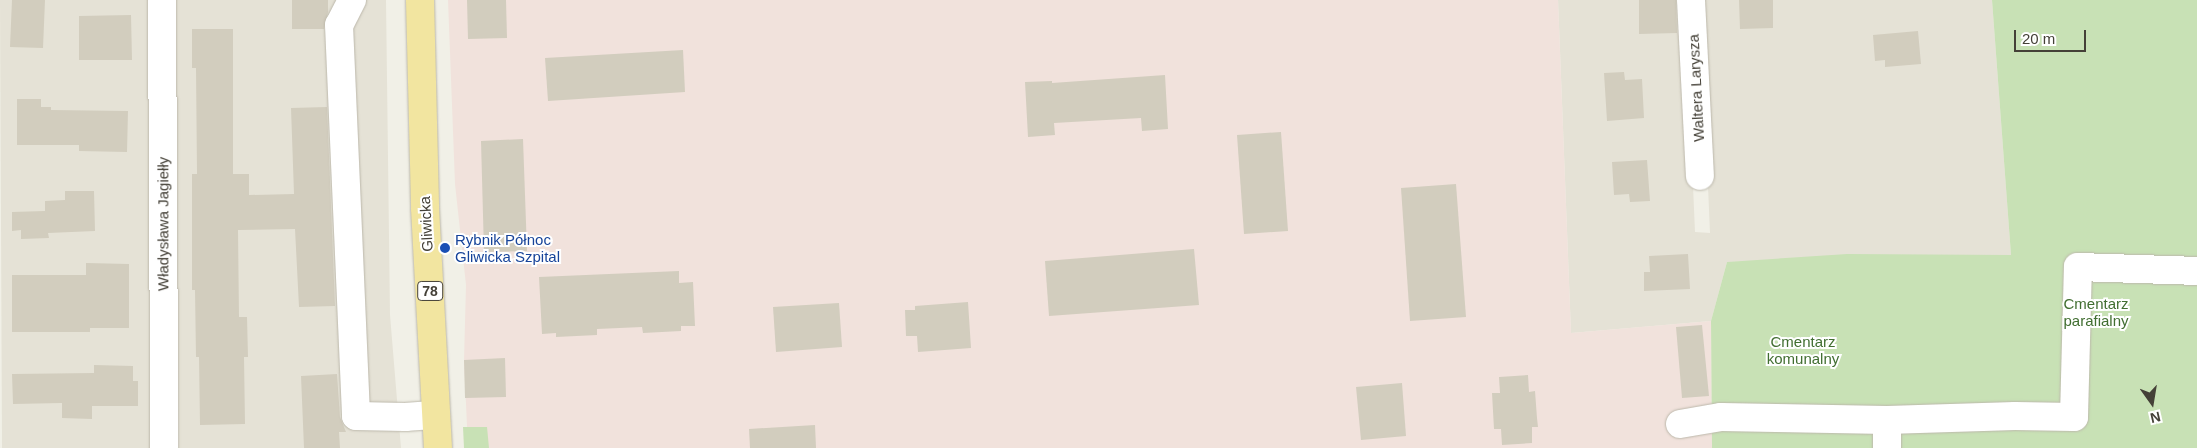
<!DOCTYPE html>
<meta charset="utf-8">
<style>
body{margin:0}
#map{position:relative;width:2197px;height:448px;overflow:hidden;background:#f1f0e7;font-family:Helvetica,sans-serif}
div>[style]{position:absolute}
.residential>*{inset:0;background:#e5e2d6}
.medical>*{inset:0;background:#f1e2dc}
.green>*{inset:0;background:#c8e1b5}
.building>*{inset:0;background:#d2cdbe}
.roads{filter:drop-shadow(0 0 1px #bcb8ab) drop-shadow(0 0 1px #bcb8ab)}
.minor>*{height:28px;margin:-14px;padding:0 14px;transform-origin:14px;border-radius:14px;background:#fff}
.major>*{height:28px;margin:-14px;padding:0 14px;transform-origin:14px;border-radius:14px;background:#f2e5a0}
.dots>*{width:14px;height:14px;translate:-50% -50%;box-sizing:border-box;border:2px solid #fff;border-radius:50%}
span{translate:-50% -50%;white-space:nowrap;text-align:center;line-height:1.15;-webkit-text-stroke:4px #fff;paint-order:stroke}
.shield-label span{padding:1px 4px;background:#fff;border:1px solid;border-radius:4px;-webkit-text-stroke-width:0}
.shield-label{font-size:14px;color:#444037;font-weight:700}
.street-label{font-size:15px;color:#444037}
.transit-label{font-size:15px;color:#164399}
.left{translate:0 -50%;text-align:left}
.park-label{font-size:15px;color:#416e31}
.north{position:absolute;left:2127px;top:378px;width:50px;height:50px;-webkit-text-stroke:4px #fff;paint-order:stroke;rotate:167deg;font-size:14px;font-weight:700;line-height:20px;text-align:center;color:#444037}
.north::after{content:'';display:block;margin:auto;width:18px;height:22px;background:#444037;clip-path:polygon(50% 0,100% 100%,50% 72%,0 100%)}
.scale{position:absolute;left:2014px;top:30px;width:72px;height:22px;box-sizing:border-box;border:2px solid #444037;border-top:0;padding-left:6px;font-size:15px;line-height:18px;white-space:nowrap;color:#444037;-webkit-text-stroke:4px #fff;paint-order:stroke}
</style>
<div id="map">
<div class="residential">
<i style="clip-path:polygon(0 0,154px 0,157px 448px,2px 448px)"></i>
<i style="clip-path:polygon(174px 0,386px 0,390px 315px,401px 448px,179px 448px)"></i>
<i style="clip-path:polygon(1558px 0,1685px 0,1695px 232px,1710px 233px,1700px 0,1992px 0,2011px 255px,1727px 262px,1711px 321px,1571px 333px)"></i>
</div>
<div class="medical">
<i style="clip-path:polygon(448px 0,1558px 0,1571px 333px,1711px 321px,1712px 448px,468px 448px,464px 360px,466px 285px,455px 184px)"></i>
</div>
<div class="green">
<i style="clip-path:polygon(1992px 0,2197px 0,2197px 448px,1712px 448px,1711px 321px,1727px 262px,1847px 254px,2011px 255px)"></i>
<i style="clip-path:polygon(463px 427px,487px 427px,489px 448px,464px 448px)"></i>
</div>
<div class="building">
<i style="clip-path:polygon(12px 0,45px 0,43px 48px,10px 47px)"></i>
<i style="clip-path:polygon(292px 0,328px 0,328px 12px,324px 29px,292px 29px)"></i>
<i style="clip-path:polygon(467px 0,506px 0,507px 38px,468px 39px)"></i>
<i style="clip-path:polygon(1639px 0,1676px 0,1677px 33px,1639px 34px)"></i>
<i style="clip-path:polygon(1739px 0,1773px 0,1773px 28px,1740px 29px)"></i>
<i style="clip-path:polygon(131px 15px,132px 60px,79px 60px,79px 16px)"></i>
<i style="clip-path:polygon(192px 29px,233px 29px,233px 174px,249px 174px,249px 195px,294px 194px,291px 108px,327px 107px,335px 306px,299px 307px,295px 229px,238px 230px,239px 317px,247px 317px,248px 357px,244px 357px,245px 424px,200px 425px,199px 357px,196px 357px,195px 290px,192px 290px,192px 174px,197px 174px,196px 68px,192px 68px)"></i>
<i style="clip-path:polygon(1918px 31px,1921px 64px,1885px 67px,1885px 60px,1875px 61px,1873px 35px)"></i>
<i style="clip-path:polygon(683px 50px,685px 92px,548px 101px,545px 58px)"></i>
<i style="clip-path:polygon(1624px 72px,1625px 80px,1642px 79px,1644px 118px,1607px 121px,1604px 73px)"></i>
<i style="clip-path:polygon(1165px 75px,1168px 129px,1142px 131px,1141px 118px,1054px 123px,1055px 135px,1028px 137px,1025px 82px,1052px 81px,1052px 83px)"></i>
<i style="clip-path:polygon(17px 99px,41px 99px,41px 107px,51px 107px,51px 110px,128px 111px,127px 152px,79px 151px,79px 145px,17px 145px)"></i>
<i style="clip-path:polygon(1281px 132px,1288px 231px,1244px 234px,1237px 135px)"></i>
<i style="clip-path:polygon(523px 139px,527px 251px,484px 252px,481px 141px)"></i>
<i style="clip-path:polygon(1647px 160px,1650px 201px,1630px 202px,1629px 194px,1614px 195px,1612px 162px)"></i>
<i style="clip-path:polygon(1456px 184px,1466px 317px,1410px 321px,1401px 188px)"></i>
<i style="clip-path:polygon(65px 191px,94px 191px,95px 231px,48px 233px,49px 238px,21px 239px,21px 230px,12px 231px,12px 212px,45px 211px,45px 201px,65px 200px)"></i>
<i style="clip-path:polygon(1194px 249px,1199px 305px,1049px 316px,1045px 261px)"></i>
<i style="clip-path:polygon(1688px 254px,1690px 289px,1644px 291px,1644px 272px,1650px 272px,1649px 256px)"></i>
<i style="clip-path:polygon(86px 263px,129px 264px,129px 328px,90px 328px,90px 332px,12px 332px,12px 275px,86px 275px)"></i>
<i style="clip-path:polygon(679px 271px,679px 283px,693px 282px,695px 326px,681px 326px,681px 331px,643px 333px,642px 327px,597px 329px,597px 335px,556px 337px,556px 333px,542px 334px,539px 277px)"></i>
<i style="clip-path:polygon(968px 302px,971px 348px,918px 352px,917px 336px,906px 336px,905px 310px,915px 310px,915px 306px)"></i>
<i style="clip-path:polygon(839px 303px,842px 347px,776px 352px,773px 307px)"></i>
<i style="clip-path:polygon(1702px 325px,1709px 396px,1682px 398px,1676px 327px)"></i>
<i style="clip-path:polygon(505px 358px,506px 397px,465px 398px,464px 360px)"></i>
<i style="clip-path:polygon(94px 365px,133px 366px,133px 381px,138px 381px,138px 406px,92px 406px,92px 419px,62px 418px,62px 403px,13px 404px,12px 374px,94px 373px)"></i>
<i style="clip-path:polygon(337px 374px,340px 417px,346px 432px,339px 432px,340px 448px,304px 448px,301px 376px)"></i>
<i style="clip-path:polygon(1528px 375px,1529px 392px,1535px 391px,1537px 418px,1538px 427px,1532px 427px,1532px 443px,1502px 445px,1501px 429px,1494px 429px,1492px 393px,1500px 393px,1499px 377px)"></i>
<i style="clip-path:polygon(1402px 383px,1406px 436px,1361px 440px,1356px 387px)"></i>
<i style="clip-path:polygon(815px 425px,816px 448px,750px 448px,749px 429px)"></i>
</div>
<div class="roads">
<div class="minor">
<i style="left:162px;top:0;width:448px;rotate:89.7deg"></i>
<i style="left:352px;top:0;width:28px;rotate:117deg"></i>
<i style="left:339px;top:25px;width:391px;rotate:87.5deg"></i>
<i style="left:356px;top:416px;width:49px;rotate:1.2deg"></i>
<i style="left:405px;top:417px;width:31px;rotate:-4deg"></i>
<i style="left:1691px;top:0;width:176px;rotate:87.1deg"></i>
<i style="left:1680px;top:424px;width:42px;rotate:-9.7deg"></i>
<i style="left:1721px;top:417px;width:166px;rotate:1deg"></i>
<i style="left:1887px;top:448px;width:28px;rotate:-90deg"></i>
<i style="left:1887px;top:420px;width:128px;rotate:-1.8deg"></i>
<i style="left:2015px;top:416px;width:59px;rotate:1deg"></i>
<i style="left:2074px;top:417px;width:150px;rotate:-88.5deg"></i>
<i style="left:2078px;top:267px;width:119px;rotate:1.9deg"></i>
</div>
<div class="major">
<i style="left:420px;top:0;width:208px;rotate:88.6deg"></i>
<i style="left:425px;top:208px;width:240px;rotate:86.9deg"></i>
</div>
</div>
<div class="dots">
<i style="left:445px;top:248px;background:#1a4fb4"></i>
</div>
<div class="shield-label">
<span style="left:430px;top:291px">78</span>
</div>
<div class="street-label">
<span style="left:1696px;top:88px;rotate:-93deg">Waltera Larysza</span>
<span style="left:163px;top:224px;rotate:-90deg">Władysława Jagiełły</span>
<span style="left:426px;top:224px;rotate:-93deg">Gliwicka</span>
</div>
<div class="transit-label">
<span class="left" style="left:455px;top:248px">Rybnik Północ<br>Gliwicka Szpital</span>
</div>
<div class="park-label">
<span style="left:2096px;top:312px">Cmentarz<br>parafialny</span>
<span style="left:1803px;top:350px">Cmentarz<br>komunalny</span>
</div>
<div class="north">N</div>
<div class="scale">20 m</div>
</div>
